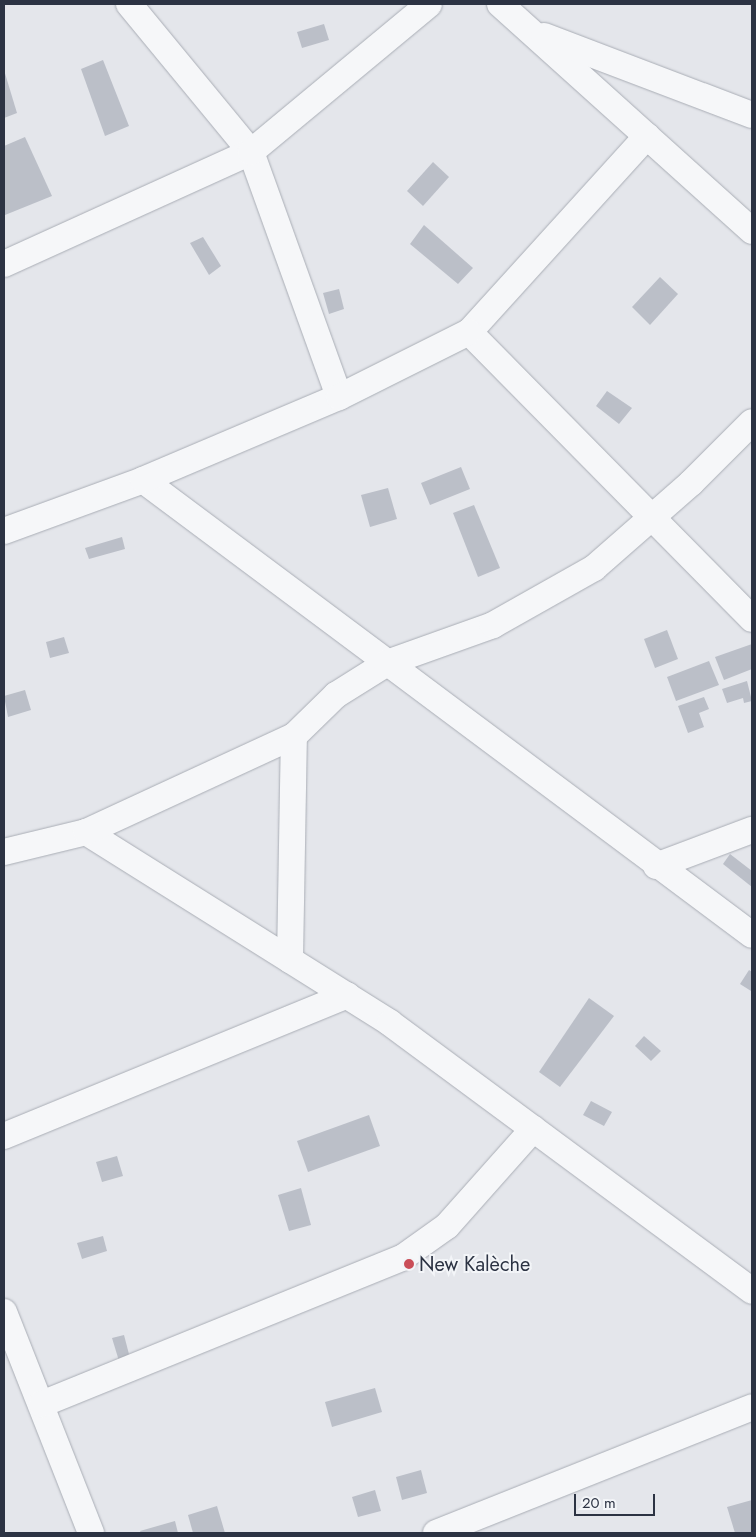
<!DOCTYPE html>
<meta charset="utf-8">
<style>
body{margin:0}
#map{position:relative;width:756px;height:1537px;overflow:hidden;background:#e4e6eb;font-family:Jost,sans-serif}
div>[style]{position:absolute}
.building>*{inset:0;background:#bbbfc8}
.roads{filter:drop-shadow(0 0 1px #a9adb5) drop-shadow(0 0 1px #a9adb5)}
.minor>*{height:26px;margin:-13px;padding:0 13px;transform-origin:13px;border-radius:13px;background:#f6f7f9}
.dots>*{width:14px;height:14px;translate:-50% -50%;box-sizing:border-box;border:2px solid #f3f5f8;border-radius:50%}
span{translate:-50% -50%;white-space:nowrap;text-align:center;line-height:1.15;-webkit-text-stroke:4px #f3f5f8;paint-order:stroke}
.poi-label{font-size:20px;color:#2c3343}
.left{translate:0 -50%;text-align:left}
.frame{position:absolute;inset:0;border:5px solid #2c3343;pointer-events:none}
.scale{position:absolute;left:574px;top:1494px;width:81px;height:22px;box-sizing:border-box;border:2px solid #2c3343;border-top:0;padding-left:6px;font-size:15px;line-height:18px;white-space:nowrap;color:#2c3343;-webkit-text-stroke:4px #f3f5f8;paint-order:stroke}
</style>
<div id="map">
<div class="building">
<i style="clip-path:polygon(324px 24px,329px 40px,302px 48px,297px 32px)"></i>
<i style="clip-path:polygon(103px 60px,129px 126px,105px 136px,81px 69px)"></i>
<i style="clip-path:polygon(4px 70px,17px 113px,4px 118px)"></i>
<i style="clip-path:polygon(25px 137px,52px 196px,5px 215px,4px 146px)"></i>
<i style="clip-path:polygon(433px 162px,449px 177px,423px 206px,407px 191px)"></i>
<i style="clip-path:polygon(424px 225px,473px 268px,458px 284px,410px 244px)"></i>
<i style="clip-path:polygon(203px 237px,221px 266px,209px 275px,190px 243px)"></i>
<i style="clip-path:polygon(660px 277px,678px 294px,650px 325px,632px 307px)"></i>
<i style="clip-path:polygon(339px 289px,344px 309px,329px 314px,323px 293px)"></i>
<i style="clip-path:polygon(607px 391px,632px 408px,619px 424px,596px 406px)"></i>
<i style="clip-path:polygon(461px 467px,470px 489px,430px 505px,421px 483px)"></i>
<i style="clip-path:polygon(388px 488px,397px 519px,370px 527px,361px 495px)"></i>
<i style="clip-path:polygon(474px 505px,500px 568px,478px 577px,453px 513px)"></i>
<i style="clip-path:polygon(122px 537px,125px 549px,89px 559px,85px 548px)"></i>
<i style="clip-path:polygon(667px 630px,678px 659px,655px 668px,644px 639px)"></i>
<i style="clip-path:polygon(64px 637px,69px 653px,50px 658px,46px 642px)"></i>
<i style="clip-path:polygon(752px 644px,752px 669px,724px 680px,715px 657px)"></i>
<i style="clip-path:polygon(709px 661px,719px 685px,676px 701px,667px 677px)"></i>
<i style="clip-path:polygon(747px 681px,752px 701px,744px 703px,743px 698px,727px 703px,722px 689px)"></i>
<i style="clip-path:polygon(25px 690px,31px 710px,8px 717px,4px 696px)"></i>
<i style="clip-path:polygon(704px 697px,709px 709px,699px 713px,704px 727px,688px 733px,678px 706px)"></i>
<i style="clip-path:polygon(730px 854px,752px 871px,752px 887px,723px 864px)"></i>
<i style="clip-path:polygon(749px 970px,752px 972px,751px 991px,740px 984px)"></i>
<i style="clip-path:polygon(589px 998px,614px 1016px,560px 1087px,539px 1072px)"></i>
<i style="clip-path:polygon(644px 1036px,661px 1051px,651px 1061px,635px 1046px)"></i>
<i style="clip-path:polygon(591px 1101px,612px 1112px,604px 1126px,583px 1115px)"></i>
<i style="clip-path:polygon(369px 1115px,380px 1146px,308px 1172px,297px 1141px)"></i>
<i style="clip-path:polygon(117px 1156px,123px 1176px,102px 1182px,96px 1162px)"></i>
<i style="clip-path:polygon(301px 1188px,311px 1225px,289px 1231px,278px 1195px)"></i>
<i style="clip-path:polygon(103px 1236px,107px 1251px,82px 1259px,77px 1243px)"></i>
<i style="clip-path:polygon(124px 1335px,130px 1358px,119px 1361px,112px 1338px)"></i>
<i style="clip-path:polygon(375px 1388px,382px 1412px,332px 1427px,325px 1402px)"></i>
<i style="clip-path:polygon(421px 1470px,427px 1493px,402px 1500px,396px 1477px)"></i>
<i style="clip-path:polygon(375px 1490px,381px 1511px,358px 1517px,352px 1497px)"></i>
<i style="clip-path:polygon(752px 1500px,752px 1533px,735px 1533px,727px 1507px)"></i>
<i style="clip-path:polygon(217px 1506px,225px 1533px,193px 1533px,188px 1515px)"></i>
<i style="clip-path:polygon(175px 1521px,178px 1533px,141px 1533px,140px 1531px)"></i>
</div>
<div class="roads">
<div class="minor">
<i style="left:129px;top:4px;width:192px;rotate:50.5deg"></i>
<i style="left:251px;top:152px;width:260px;rotate:70.2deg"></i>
<i style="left:500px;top:4px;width:339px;rotate:42deg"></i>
<i style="left:544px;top:36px;width:222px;rotate:20.8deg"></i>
<i style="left:647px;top:136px;width:265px;rotate:132.2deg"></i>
<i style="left:469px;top:332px;width:403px;rotate:45.4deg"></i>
<i style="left:4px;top:264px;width:271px;rotate:-24.4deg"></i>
<i style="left:251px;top:152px;width:231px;rotate:-39.7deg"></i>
<i style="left:143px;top:480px;width:760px;rotate:36.76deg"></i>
<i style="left:4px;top:531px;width:148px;rotate:-20.1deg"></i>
<i style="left:143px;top:480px;width:213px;rotate:-23deg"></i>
<i style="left:339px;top:397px;width:145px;rotate:-26.6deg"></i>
<i style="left:86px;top:832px;width:359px;rotate:32.1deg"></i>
<i style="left:390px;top:1023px;width:450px;rotate:36.5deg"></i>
<i style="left:4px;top:852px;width:84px;rotate:-13.7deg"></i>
<i style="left:86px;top:832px;width:229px;rotate:-24.8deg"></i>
<i style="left:656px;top:866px;width:103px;rotate:-20.6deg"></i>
<i style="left:290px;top:960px;width:224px;rotate:-89deg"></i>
<i style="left:294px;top:736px;width:59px;rotate:-44.3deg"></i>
<i style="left:336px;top:695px;width:60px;rotate:-32.1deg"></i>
<i style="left:387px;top:663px;width:113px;rotate:-19.7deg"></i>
<i style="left:493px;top:625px;width:116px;rotate:-29.4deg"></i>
<i style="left:594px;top:568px;width:129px;rotate:-41.2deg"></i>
<i style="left:691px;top:483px;width:86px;rotate:-45deg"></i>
<i style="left:4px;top:1136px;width:371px;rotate:-22.3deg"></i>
<i style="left:4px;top:1312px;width:238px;rotate:68.5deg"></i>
<i style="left:42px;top:1404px;width:388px;rotate:-22.1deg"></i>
<i style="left:402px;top:1258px;width:55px;rotate:-35.4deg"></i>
<i style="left:447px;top:1226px;width:130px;rotate:-48.4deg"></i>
<i style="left:436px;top:1533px;width:340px;rotate:-21.7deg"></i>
</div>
</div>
<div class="dots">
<i style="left:409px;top:1264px;background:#ca4e58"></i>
</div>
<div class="poi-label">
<span class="left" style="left:419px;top:1264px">New Kalèche</span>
</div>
<div class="frame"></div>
<div class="scale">20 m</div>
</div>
